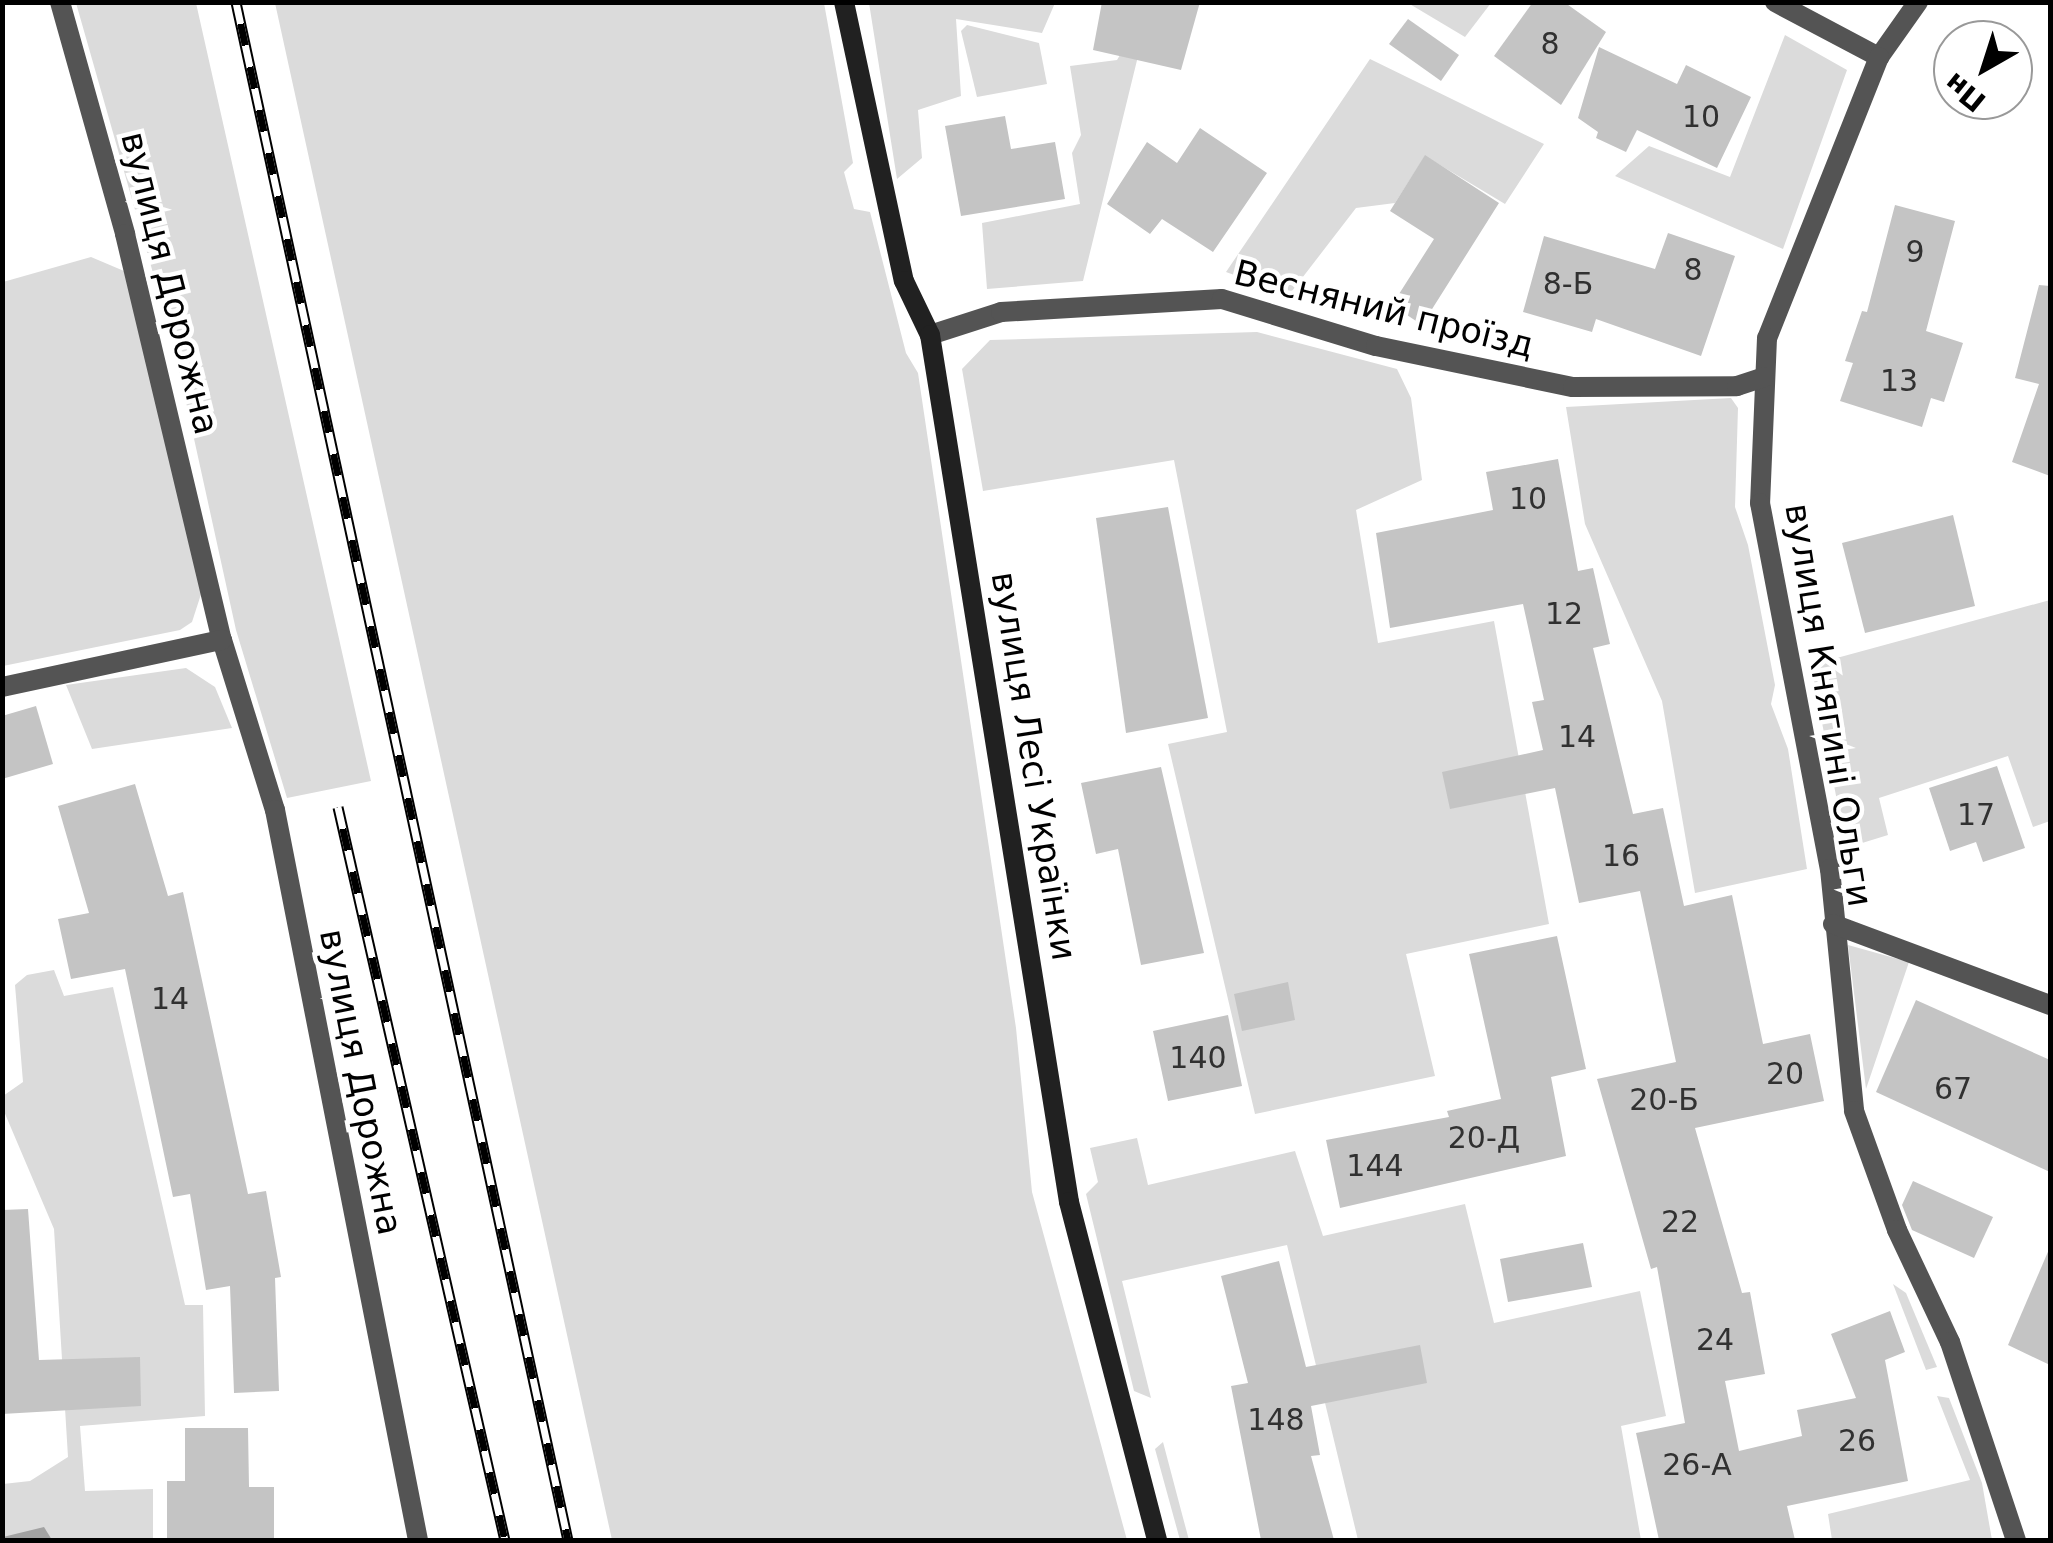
<!DOCTYPE html>
<meta charset="utf-8">
<style>
body{margin:0}
#map{position:relative;width:2053px;height:1543px;overflow:hidden;background:#fff;font-family:"DejaVu Sans",sans-serif}
div>[style]{position:absolute}
.green>*{inset:0;background:#dbdbdb}
.water>*{inset:0;background:#a2a2a2}
.building>*{inset:0;background:#c4c4c4}
.street>*{height:20px;margin:-10px;padding:0 10px;transform-origin:10px;border-radius:10px;background:#545454}
.secondary>*{height:20px;margin:-10px;padding:0 10px;transform-origin:10px;border-radius:10px;background:#212121}
.rail>*{height:11px;margin-top:-5.5px;transform-origin:0;background:repeating-linear-gradient(90deg,#fff 0 22px,#000 0 44px);box-sizing:border-box;border-block:2px solid #000}
span{translate:-50% -50%;white-space:nowrap;text-align:center;line-height:1.15;-webkit-text-stroke:9px #fff;paint-order:stroke}
.number-label{font-size:30px;color:#313131}
.number-label span{-webkit-text-stroke-width:0}
.street-label{font-size:35px;color:#000}
.frame{position:absolute;inset:0;border:5px solid #000;pointer-events:none}
.north{position:absolute;left:1933px;top:20px;width:100px;height:100px;box-sizing:border-box;background:#fff;border:2px solid #999;border-radius:50%;rotate:219deg;font-size:28px;font-weight:700;line-height:40px;text-align:center;color:#000}
.north::after{content:'';display:block;margin:auto;width:35px;height:45px;background:#000;clip-path:polygon(50% 0,100% 100%,50% 72%,0 100%)}
</style>
<div id="map">
<div class="green">
<i style="clip-path:polygon(76px 3px,196px 3px,371px 781px,287px 798px,236px 630px,173px 343px)"></i>
<i style="clip-path:polygon(275px 3px,824px 3px,853px 163px,844px 172px,854px 209px,870px 212px,906px 353px,918px 373px,1016px 1028px,1032px 1192px,1127px 1540px,612px 1540px)"></i>
<i style="clip-path:polygon(869px 3px,869px 2px,1055px 3px,1042px 33px,956px 19px,961px 96px,918px 110px,922px 158px,897px 179px)"></i>
<i style="clip-path:polygon(1151px 3px,1083px 281px,987px 289px,982px 223px,1080px 204px,1072px 153px,1081px 135px,1070px 66px,1117px 60px)"></i>
<i style="clip-path:polygon(1408px 3px,1408px 2px,1491px 3px,1465px 37px)"></i>
<i style="clip-path:polygon(967px 25px,1039px 43px,1047px 84px,977px 97px,961px 31px)"></i>
<i style="clip-path:polygon(1785px 35px,1847px 70px,1783px 249px,1615px 176px,1649px 146px,1730px 177px)"></i>
<i style="clip-path:polygon(1370px 59px,1544px 144px,1505px 204px,1425px 156px,1395px 203px,1356px 208px,1289px 295px,1226px 272px)"></i>
<i style="clip-path:polygon(91px 257px,124px 271px,203px 588px,192px 622px,180px 630px,3px 666px,3px 282px)"></i>
<i style="clip-path:polygon(1257px 332px,1397px 369px,1411px 398px,1422px 480px,1356px 510px,1378px 643px,1494px 621px,1549px 924px,1406px 954px,1435px 1076px,1255px 1114px,1168px 744px,1227px 732px,1174px 460px,983px 491px,962px 369px,990px 340px)"></i>
<i style="clip-path:polygon(1731px 398px,1738px 408px,1735px 507px,1748px 545px,1775px 685px,1771px 704px,1788px 749px,1807px 869px,1695px 893px,1662px 701px,1585px 524px,1566px 407px)"></i>
<i style="clip-path:polygon(2050px 600px,2050px 821px,2033px 827px,2008px 756px,1879px 798px,1888px 835px,1846px 848px,1811px 665px)"></i>
<i style="clip-path:polygon(186px 668px,215px 687px,232px 728px,92px 749px,66px 685px)"></i>
<i style="clip-path:polygon(1848px 945px,1909px 962px,1866px 1089px)"></i>
<i style="clip-path:polygon(54px 970px,64px 996px,113px 987px,185px 1305px,203px 1305px,205px 1416px,80px 1426px,85px 1491px,153px 1489px,153px 1540px,3px 1540px,3px 1484px,30px 1481px,68px 1457px,54px 1229px,3px 1109px,3px 1096px,23px 1082px,15px 985px,27px 975px)"></i>
<i style="clip-path:polygon(1137px 1138px,1148px 1185px,1295px 1151px,1323px 1236px,1465px 1204px,1494px 1323px,1640px 1291px,1666px 1416px,1621px 1426px,1641px 1540px,1358px 1540px,1287px 1245px,1122px 1281px,1151px 1398px,1134px 1391px,1086px 1194px,1098px 1182px,1090px 1148px)"></i>
<i style="clip-path:polygon(1893px 1284px,1906px 1293px,1937px 1367px,1926px 1370px)"></i>
<i style="clip-path:polygon(1937px 1396px,1949px 1398px,1982px 1483px,1992px 1540px,1832px 1540px,1828px 1514px,1970px 1480px)"></i>
<i style="clip-path:polygon(1163px 1442px,1182px 1514px,1189px 1540px,1180px 1540px,1155px 1449px)"></i>
</div>
<div class="water">
<i style="clip-path:polygon(44px 1527px,52px 1540px,3px 1540px,3px 1537px)"></i>
</div>
<div class="building">
<i style="clip-path:polygon(1102px 2px,1200px 2px,1181px 70px,1093px 50px)"></i>
<i style="clip-path:polygon(1533px 2px,1564px 2px,1606px 32px,1561px 105px,1494px 56px)"></i>
<i style="clip-path:polygon(1408px 19px,1459px 55px,1441px 81px,1389px 44px)"></i>
<i style="clip-path:polygon(1599px 47px,1677px 84px,1686px 65px,1751px 97px,1717px 168px,1637px 130px,1626px 152px,1596px 138px,1598px 132px,1578px 118px)"></i>
<i style="clip-path:polygon(1005px 116px,1011px 149px,1055px 142px,1065px 199px,961px 216px,945px 126px)"></i>
<i style="clip-path:polygon(1200px 128px,1267px 173px,1213px 252px,1162px 219px,1150px 234px,1107px 204px,1147px 142px,1177px 163px)"></i>
<i style="clip-path:polygon(1425px 155px,1499px 203px,1422px 325px,1392px 305px,1434px 239px,1390px 211px)"></i>
<i style="clip-path:polygon(1895px 205px,1955px 221px,1926px 331px,1963px 343px,1944px 402px,1931px 398px,1922px 427px,1840px 401px,1853px 363px,1845px 361px,1862px 311px,1867px 312px)"></i>
<i style="clip-path:polygon(1668px 233px,1735px 256px,1701px 356px,1596px 319px,1592px 332px,1523px 312px,1544px 236px,1655px 269px)"></i>
<i style="clip-path:polygon(2039px 285px,2050px 286px,2050px 476px,2012px 462px,2039px 384px,2015px 378px)"></i>
<i style="clip-path:polygon(1558px 459px,1578px 571px,1593px 568px,1610px 644px,1593px 648px,1633px 814px,1663px 808px,1684px 906px,1732px 895px,1763px 1044px,1810px 1034px,1824px 1101px,1695px 1128px,1742px 1293px,1750px 1292px,1765px 1374px,1725px 1381px,1739px 1451px,1802px 1436px,1797px 1410px,1856px 1398px,1831px 1334px,1890px 1311px,1905px 1352px,1885px 1360px,1908px 1481px,1787px 1506px,1795px 1540px,1659px 1540px,1636px 1433px,1685px 1423px,1657px 1267px,1651px 1269px,1597px 1079px,1676px 1062px,1640px 891px,1579px 903px,1555px 788px,1450px 809px,1442px 772px,1543px 750px,1532px 702px,1544px 700px,1523px 604px,1390px 628px,1376px 533px,1493px 510px,1486px 472px)"></i>
<i style="clip-path:polygon(1168px 507px,1208px 718px,1126px 733px,1096px 518px)"></i>
<i style="clip-path:polygon(1953px 515px,1975px 606px,1865px 633px,1842px 543px)"></i>
<i style="clip-path:polygon(36px 706px,53px 764px,2px 779px,2px 716px)"></i>
<i style="clip-path:polygon(1997px 766px,2025px 848px,1983px 862px,1976px 842px,1950px 851px,1929px 788px)"></i>
<i style="clip-path:polygon(1161px 767px,1204px 953px,1141px 965px,1118px 849px,1096px 854px,1081px 783px)"></i>
<i style="clip-path:polygon(135px 784px,168px 896px,183px 892px,248px 1194px,266px 1191px,281px 1277px,275px 1278px,279px 1391px,234px 1393px,230px 1286px,206px 1290px,190px 1194px,173px 1197px,125px 969px,71px 979px,58px 919px,89px 913px,58px 806px)"></i>
<i style="clip-path:polygon(1557px 936px,1586px 1069px,1551px 1077px,1566px 1156px,1340px 1208px,1326px 1140px,1449px 1117px,1447px 1111px,1501px 1099px,1469px 954px)"></i>
<i style="clip-path:polygon(1288px 982px,1295px 1020px,1242px 1031px,1234px 994px)"></i>
<i style="clip-path:polygon(1916px 1000px,2050px 1060px,2050px 1172px,1876px 1092px)"></i>
<i style="clip-path:polygon(1228px 1015px,1242px 1086px,1168px 1101px,1153px 1031px)"></i>
<i style="clip-path:polygon(1913px 1181px,1993px 1217px,1974px 1258px,1912px 1230px,1902px 1205px)"></i>
<i style="clip-path:polygon(28px 1209px,39px 1360px,140px 1357px,141px 1406px,2px 1414px,2px 1210px)"></i>
<i style="clip-path:polygon(1583px 1243px,1592px 1287px,1508px 1302px,1500px 1259px)"></i>
<i style="clip-path:polygon(2050px 1247px,2050px 1365px,2008px 1345px)"></i>
<i style="clip-path:polygon(1279px 1261px,1306px 1367px,1420px 1345px,1427px 1383px,1311px 1406px,1320px 1455px,1311px 1456px,1334px 1540px,1261px 1540px,1231px 1386px,1248px 1383px,1221px 1276px)"></i>
<i style="clip-path:polygon(185px 1428px,248px 1428px,249px 1487px,274px 1487px,274px 1539px,167px 1539px,167px 1481px,185px 1481px)"></i>
</div>
<div class="street">
<i style="left:60px;top:2px;width:241px;rotate:74.3deg"></i>
<i style="left:125px;top:234px;width:417px;rotate:76.6deg"></i>
<i style="left:222px;top:640px;width:178px;rotate:72.7deg"></i>
<i style="left:275px;top:810px;width:744px;rotate:78.92deg"></i>
<i style="left:1775px;top:2px;width:118px;rotate:27.9deg"></i>
<i style="left:1918px;top:2px;width:67px;rotate:125.3deg"></i>
<i style="left:1879px;top:57px;width:302px;rotate:111.7deg"></i>
<i style="left:1767px;top:338px;width:165px;rotate:92.4deg"></i>
<i style="left:1760px;top:503px;width:373px;rotate:79.2deg"></i>
<i style="left:1830px;top:869px;width:243px;rotate:84.3deg"></i>
<i style="left:1854px;top:1111px;width:127px;rotate:70.1deg"></i>
<i style="left:1897px;top:1230px;width:124px;rotate:64.7deg"></i>
<i style="left:1950px;top:1342px;width:209px;rotate:71.6deg"></i>
<i style="left:930px;top:335px;width:75px;rotate:-17.9deg"></i>
<i style="left:1001px;top:312px;width:221px;rotate:-3.4deg"></i>
<i style="left:1222px;top:299px;width:161px;rotate:17deg"></i>
<i style="left:1376px;top:346px;width:201px;rotate:11.8deg"></i>
<i style="left:1573px;top:387px;width:164px;rotate:-0.3deg"></i>
<i style="left:1737px;top:386px;width:28px;rotate:-18deg"></i>
<i style="left:2px;top:687px;width:225px;rotate:-12.1deg"></i>
<i style="left:1833px;top:924px;width:232px;rotate:20.5deg"></i>
</div>
<div class="secondary">
<i style="left:844px;top:2px;width:285px;rotate:77.9deg"></i>
<i style="left:904px;top:281px;width:60px;rotate:64.3deg"></i>
<i style="left:930px;top:335px;width:878px;rotate:80.89deg"></i>
<i style="left:1069px;top:1202px;width:349px;rotate:75.4deg"></i>
</div>
<div class="rail">
<i style="left:236px;top:2px;width:1573px;rotate:77.82deg"></i>
<i style="left:338px;top:807px;width:752px;rotate:77.17deg"></i>
</div>
<div class="number-label">
<span style="left:1550px;top:44px">8</span>
<span style="left:1701px;top:117px">10</span>
<span style="left:1915px;top:252px">9</span>
<span style="left:1693px;top:270px">8</span>
<span style="left:1568px;top:284px">8-Б</span>
<span style="left:1899px;top:381px">13</span>
<span style="left:1528px;top:499px">10</span>
<span style="left:1564px;top:614px">12</span>
<span style="left:1577px;top:737px">14</span>
<span style="left:1976px;top:815px">17</span>
<span style="left:1621px;top:856px">16</span>
<span style="left:170px;top:999px">14</span>
<span style="left:1198px;top:1058px">140</span>
<span style="left:1785px;top:1074px">20</span>
<span style="left:1953px;top:1089px">67</span>
<span style="left:1664px;top:1100px">20-Б</span>
<span style="left:1484px;top:1138px">20-Д</span>
<span style="left:1375px;top:1166px">144</span>
<span style="left:1680px;top:1222px">22</span>
<span style="left:1715px;top:1340px">24</span>
<span style="left:1276px;top:1420px">148</span>
<span style="left:1857px;top:1441px">26</span>
<span style="left:1697px;top:1465px">26-А</span>
</div>
<div class="street-label">
<span style="left:170px;top:283px;rotate:76deg">вулиця Дорожна</span>
<span style="left:1384px;top:309px;rotate:14deg">Весняний проїзд</span>
<span style="left:1829px;top:705px;rotate:81deg">вулиця Княгині Ольги</span>
<span style="left:1034px;top:766px;rotate:81deg">вулиця Лесі Українки</span>
<span style="left:361px;top:1082px;rotate:79deg">вулиця Дорожна</span>
</div>
<div class="frame"></div>
<div class="north">Пн</div>
</div>
